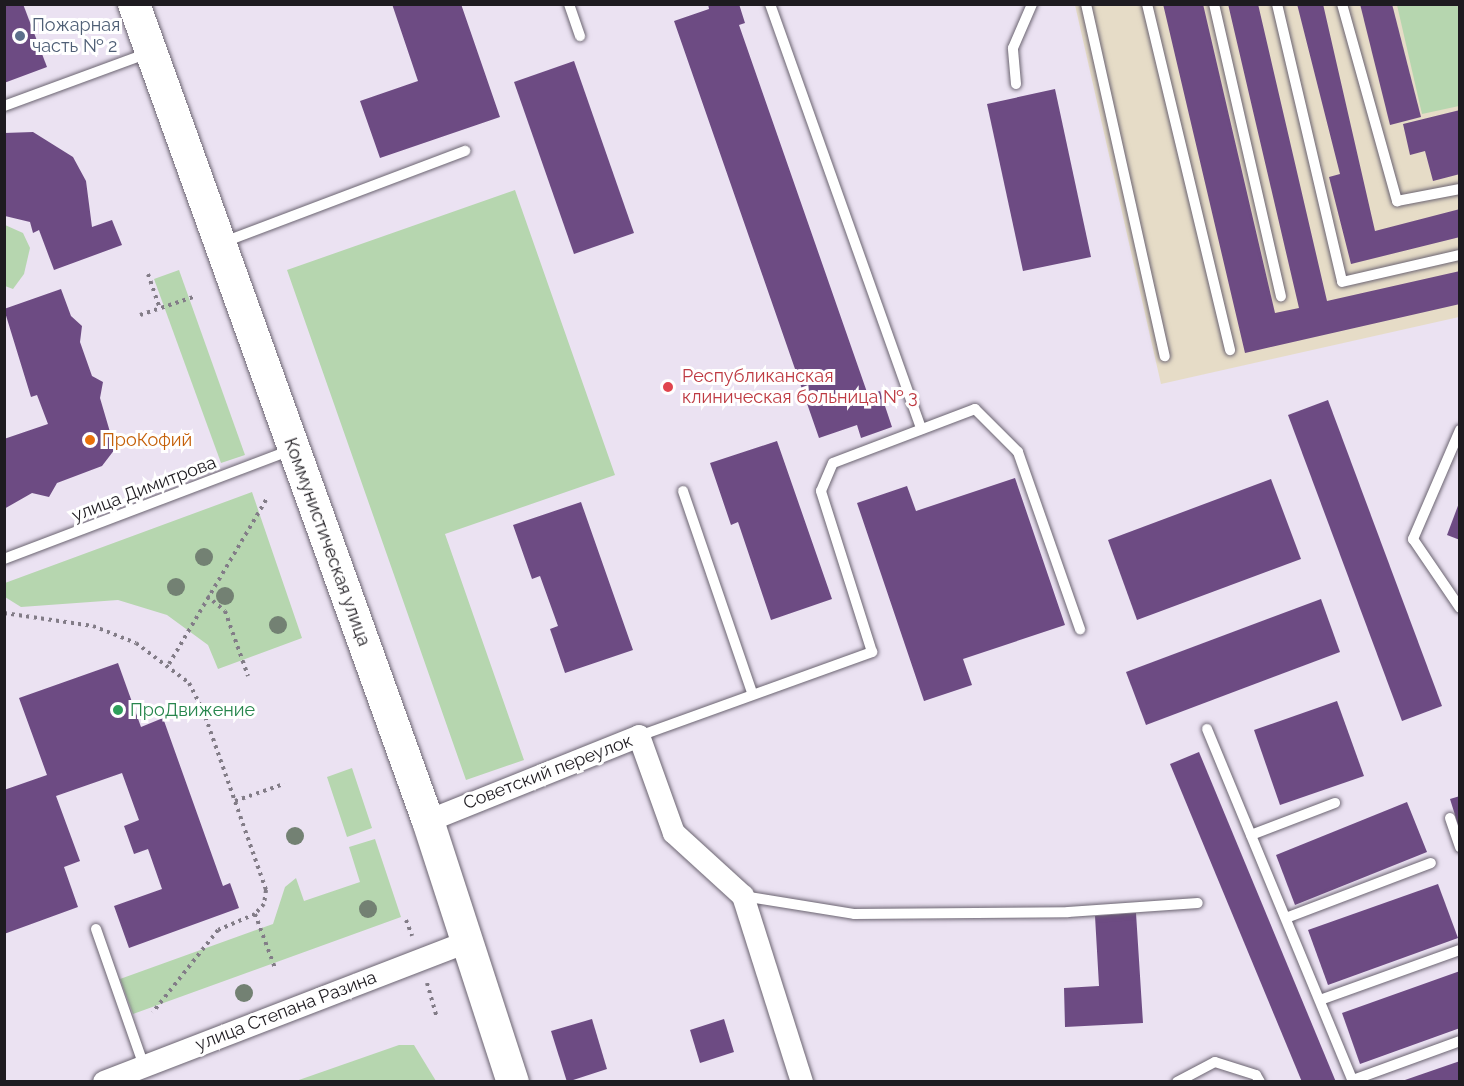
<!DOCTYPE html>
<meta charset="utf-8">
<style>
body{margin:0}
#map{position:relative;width:1464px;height:1086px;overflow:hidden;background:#ebe2f2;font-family:Raleway,sans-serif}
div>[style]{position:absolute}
.industrial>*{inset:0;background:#e6dcc7}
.green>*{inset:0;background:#b6d6af}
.building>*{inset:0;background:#6d4b83}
.path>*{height:4px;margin-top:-2px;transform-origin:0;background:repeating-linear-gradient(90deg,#827c87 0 3px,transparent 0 7.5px)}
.roads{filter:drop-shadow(0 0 2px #6b6471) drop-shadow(0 0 2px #6b6471)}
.service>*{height:10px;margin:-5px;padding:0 5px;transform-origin:5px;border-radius:5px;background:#fff}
.minor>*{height:22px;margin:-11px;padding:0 11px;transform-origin:11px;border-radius:11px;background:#fff}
.secondary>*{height:32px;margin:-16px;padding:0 16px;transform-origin:16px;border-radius:16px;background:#fff}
.trees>*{width:18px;height:18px;margin:-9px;border-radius:50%;background:#738173}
.dots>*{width:16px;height:16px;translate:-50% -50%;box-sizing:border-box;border:3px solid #fff;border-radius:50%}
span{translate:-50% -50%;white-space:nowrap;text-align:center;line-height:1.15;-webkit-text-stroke:6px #fff;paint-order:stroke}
.service-label{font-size:18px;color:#4e5e75}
.left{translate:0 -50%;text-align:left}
.health-label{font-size:18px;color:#be3a42}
.food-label{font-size:18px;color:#c56008}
.street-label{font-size:18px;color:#1e1b20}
.leisure-label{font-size:18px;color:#27864d}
.frame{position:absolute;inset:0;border:6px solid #1e1b20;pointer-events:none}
</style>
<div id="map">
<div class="industrial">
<i style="clip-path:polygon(1075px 5px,1459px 5px,1459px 317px,1161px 384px)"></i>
</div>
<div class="green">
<i style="clip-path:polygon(1397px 5px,1459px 5px,1459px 106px,1422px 114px)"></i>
<i style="clip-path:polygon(515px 190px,615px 475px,445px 534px,524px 760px,466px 780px,287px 270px)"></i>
<i style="clip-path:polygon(5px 225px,23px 233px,30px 248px,24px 274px,13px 289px,5px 286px)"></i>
<i style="clip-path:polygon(179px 270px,245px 455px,221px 463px,154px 279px)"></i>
<i style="clip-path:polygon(252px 492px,302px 638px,218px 669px,208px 645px,167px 615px,118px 600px,21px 607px,5px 597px,5px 583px)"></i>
<i style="clip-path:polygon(352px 768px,372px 828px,347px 837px,327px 777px)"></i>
<i style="clip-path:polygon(375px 839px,401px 917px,133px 1014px,120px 979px,273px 924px,285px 887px,296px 878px,304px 901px,360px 882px,349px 847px)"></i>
<i style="clip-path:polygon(399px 1045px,414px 1045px,436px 1081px,296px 1081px)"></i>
</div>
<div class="building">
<i style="clip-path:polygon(4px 4px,23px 4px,47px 67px,4px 83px)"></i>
<i style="clip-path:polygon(392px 4px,461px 4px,500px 117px,380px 158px,360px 101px,418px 81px)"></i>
<i style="clip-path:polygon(708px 4px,739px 4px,745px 23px,739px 25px,868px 395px,880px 391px,892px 427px,861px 438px,857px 425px,819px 438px,674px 21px,709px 9px)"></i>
<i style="clip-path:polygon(1163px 4px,1203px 4px,1275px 313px,1299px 308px,1228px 4px,1258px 4px,1327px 301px,1460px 271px,1460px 304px,1245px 353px)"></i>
<i style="clip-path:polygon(1297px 4px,1323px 4px,1375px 231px,1460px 209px,1460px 237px,1351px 264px,1329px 177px,1340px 174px)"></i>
<i style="clip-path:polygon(1360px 4px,1392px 4px,1421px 117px,1390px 125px)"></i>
<i style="clip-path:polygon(574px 61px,634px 233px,574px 254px,514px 82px)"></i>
<i style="clip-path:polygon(1055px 89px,1091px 257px,1023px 271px,987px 104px)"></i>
<i style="clip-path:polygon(1460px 110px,1460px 174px,1433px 181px,1425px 151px,1410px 155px,1403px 124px)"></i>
<i style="clip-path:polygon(33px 132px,73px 157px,86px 181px,92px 227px,112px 220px,122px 245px,54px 270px,39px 230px,33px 233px,30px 222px,5px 216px,4px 133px)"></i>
<i style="clip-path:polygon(61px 289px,71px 316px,82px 326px,80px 342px,92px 376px,103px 382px,100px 398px,115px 449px,102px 466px,57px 483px,49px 497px,32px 493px,4px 509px,4px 439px,48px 424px,37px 395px,31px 397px,4px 309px)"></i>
<i style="clip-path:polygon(1328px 400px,1442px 706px,1402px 721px,1288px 415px)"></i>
<i style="clip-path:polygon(777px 441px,832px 599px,771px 620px,738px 522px,731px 525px,710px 463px)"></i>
<i style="clip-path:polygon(1015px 478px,1065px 625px,963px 659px,972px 685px,924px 701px,857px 503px,907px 486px,916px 511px)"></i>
<i style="clip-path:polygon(1271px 479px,1301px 559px,1137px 620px,1108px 540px)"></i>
<i style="clip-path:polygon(581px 502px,633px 650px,565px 673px,550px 629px,558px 626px,540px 576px,532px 579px,513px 525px)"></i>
<i style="clip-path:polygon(1459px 503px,1460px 503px,1460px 540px,1447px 535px)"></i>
<i style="clip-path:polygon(1321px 599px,1340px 652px,1146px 725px,1126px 672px)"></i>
<i style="clip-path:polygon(118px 663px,141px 727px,163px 718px,223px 886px,230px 883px,239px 908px,129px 948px,114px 906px,162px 889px,148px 849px,134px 854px,124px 826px,139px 820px,122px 773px,56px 796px,80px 861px,64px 867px,78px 907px,4px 934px,4px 790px,47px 775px,19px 698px)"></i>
<i style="clip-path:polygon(1337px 701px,1364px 776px,1280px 805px,1254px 730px)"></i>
<i style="clip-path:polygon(1199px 752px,1336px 1082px,1302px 1082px,1170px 764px)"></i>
<i style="clip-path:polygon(1460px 796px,1460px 828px,1459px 828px,1450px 799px)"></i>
<i style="clip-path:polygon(1407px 802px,1427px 852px,1295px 905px,1276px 855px)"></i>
<i style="clip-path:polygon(1438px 884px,1458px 938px,1328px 985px,1308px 930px)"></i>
<i style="clip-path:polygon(1136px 913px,1143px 1023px,1065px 1027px,1064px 988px,1099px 986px,1095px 916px)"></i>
<i style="clip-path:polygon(1460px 971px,1460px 1028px,1360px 1064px,1342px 1013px)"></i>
<i style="clip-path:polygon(592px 1019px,607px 1069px,567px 1082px,551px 1031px)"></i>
<i style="clip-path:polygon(724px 1019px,734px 1052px,700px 1063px,690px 1030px)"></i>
<i style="clip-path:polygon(1460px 1061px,1460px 1082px,1402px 1082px,1402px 1081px)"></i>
</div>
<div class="path">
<i style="left:148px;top:274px;width:36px;rotate:71deg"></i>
<i style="left:140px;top:315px;width:59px;rotate:-18.7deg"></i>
<i style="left:207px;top:596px;width:23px;rotate:40deg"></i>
<i style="left:225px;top:611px;width:69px;rotate:70.5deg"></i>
<i style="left:4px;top:613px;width:90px;rotate:8.3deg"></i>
<i style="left:93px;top:626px;width:46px;rotate:21.6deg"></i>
<i style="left:136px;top:643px;width:66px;rotate:37deg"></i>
<i style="left:189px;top:683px;width:30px;rotate:63deg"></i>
<i style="left:203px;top:710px;width:191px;rotate:70.7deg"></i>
<i style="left:266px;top:890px;width:14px;rotate:98deg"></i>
<i style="left:264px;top:904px;width:13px;rotate:132deg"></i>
<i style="left:255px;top:914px;width:40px;rotate:156.6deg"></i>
<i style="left:218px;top:930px;width:105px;rotate:128.4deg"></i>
<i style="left:169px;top:664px;width:191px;rotate:-59.4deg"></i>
<i style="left:235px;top:801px;width:52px;rotate:-19.1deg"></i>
<i style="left:255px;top:914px;width:58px;rotate:69.7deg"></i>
<i style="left:406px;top:920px;width:17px;rotate:69deg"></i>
<i style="left:427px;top:983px;width:37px;rotate:74deg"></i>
</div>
<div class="roads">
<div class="service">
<i style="left:569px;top:4px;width:34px;rotate:71deg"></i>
<i style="left:770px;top:4px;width:451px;rotate:70.4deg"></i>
<i style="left:1086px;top:4px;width:361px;rotate:77.4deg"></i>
<i style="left:1147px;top:4px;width:356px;rotate:76.5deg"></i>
<i style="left:1214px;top:4px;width:300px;rotate:77.1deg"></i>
<i style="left:1277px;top:4px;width:285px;rotate:76.8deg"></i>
<i style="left:1342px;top:282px;width:121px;rotate:-12.9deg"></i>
<i style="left:1342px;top:4px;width:205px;rotate:74.4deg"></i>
<i style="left:1397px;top:201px;width:64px;rotate:-10.8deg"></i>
<i style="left:1016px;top:84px;width:36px;rotate:-95deg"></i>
<i style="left:1013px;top:48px;width:48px;rotate:-66.6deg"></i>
<i style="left:4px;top:106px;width:153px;rotate:-20.2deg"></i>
<i style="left:224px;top:242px;width:258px;rotate:-20.7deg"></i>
<i style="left:1460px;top:430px;width:119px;rotate:113.3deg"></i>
<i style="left:1413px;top:539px;width:83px;rotate:55.7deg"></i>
<i style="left:683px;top:491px;width:213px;rotate:71.1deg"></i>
<i style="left:4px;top:559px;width:309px;rotate:-20.8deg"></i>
<i style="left:1207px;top:729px;width:382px;rotate:67.5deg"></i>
<i style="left:639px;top:736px;width:248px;rotate:-19.8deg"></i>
<i style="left:872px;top:652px;width:169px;rotate:-107.6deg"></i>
<i style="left:821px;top:491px;width:30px;rotate:-67deg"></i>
<i style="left:833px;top:463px;width:152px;rotate:-20.8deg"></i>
<i style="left:975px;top:409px;width:61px;rotate:45deg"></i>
<i style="left:1018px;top:452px;width:188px;rotate:70.7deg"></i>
<i style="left:1450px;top:818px;width:31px;rotate:71deg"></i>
<i style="left:1251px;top:835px;width:90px;rotate:-20.9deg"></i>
<i style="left:743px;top:896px;width:112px;rotate:9.2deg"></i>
<i style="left:854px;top:914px;width:214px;rotate:-0.5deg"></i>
<i style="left:1068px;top:912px;width:130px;rotate:-4deg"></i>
<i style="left:1286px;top:918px;width:155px;rotate:-20.8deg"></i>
<i style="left:96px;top:929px;width:145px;rotate:70.7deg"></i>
<i style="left:1320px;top:1000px;width:149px;rotate:-19.7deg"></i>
<i style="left:1353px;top:1080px;width:114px;rotate:-20deg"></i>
<i style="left:1177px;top:1082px;width:43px;rotate:-27.8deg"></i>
<i style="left:1215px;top:1062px;width:43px;rotate:17.6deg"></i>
<i style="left:1256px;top:1075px;width:8px;rotate:60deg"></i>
</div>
<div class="minor">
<i style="left:428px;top:821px;width:227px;rotate:-21.9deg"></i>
<i style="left:639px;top:736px;width:103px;rotate:70.2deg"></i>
<i style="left:674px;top:833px;width:93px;rotate:42.4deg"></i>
<i style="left:743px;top:896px;width:195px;rotate:72.4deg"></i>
<i style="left:104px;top:1082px;width:391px;rotate:-21.1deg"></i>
</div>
<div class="secondary">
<i style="left:134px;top:4px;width:868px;rotate:70.21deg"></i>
<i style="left:428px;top:821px;width:274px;rotate:72deg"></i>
</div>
</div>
<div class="trees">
<i style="left:204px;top:557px"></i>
<i style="left:176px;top:587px"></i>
<i style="left:225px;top:596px"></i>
<i style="left:278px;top:625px"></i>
<i style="left:295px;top:836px"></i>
<i style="left:368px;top:909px"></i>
<i style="left:244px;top:993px"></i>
</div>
<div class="dots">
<i style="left:20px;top:36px;background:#5c6f8a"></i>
<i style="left:668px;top:387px;background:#e0444e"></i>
<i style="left:90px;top:440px;background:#e8710a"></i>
<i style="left:118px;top:710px;background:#2e9e5b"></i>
</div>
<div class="service-label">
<span class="left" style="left:32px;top:36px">Пожарная<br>часть № 2</span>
</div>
<div class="health-label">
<span class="left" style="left:682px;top:387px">Республиканская<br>клиническая больница № 3</span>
</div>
<div class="food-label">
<span class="left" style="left:102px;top:440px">ПроКофий</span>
</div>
<div class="street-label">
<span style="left:144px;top:489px;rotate:-21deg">улица Димитрова</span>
<span style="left:327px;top:542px;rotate:70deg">Коммунистическая улица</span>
<span style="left:548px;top:772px;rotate:-21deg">Советский переулок</span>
<span style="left:286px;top:1011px;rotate:-21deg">улица Степана Разина</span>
</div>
<div class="leisure-label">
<span class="left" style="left:130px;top:710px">ПроДвижение</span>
</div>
<div class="frame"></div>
</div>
